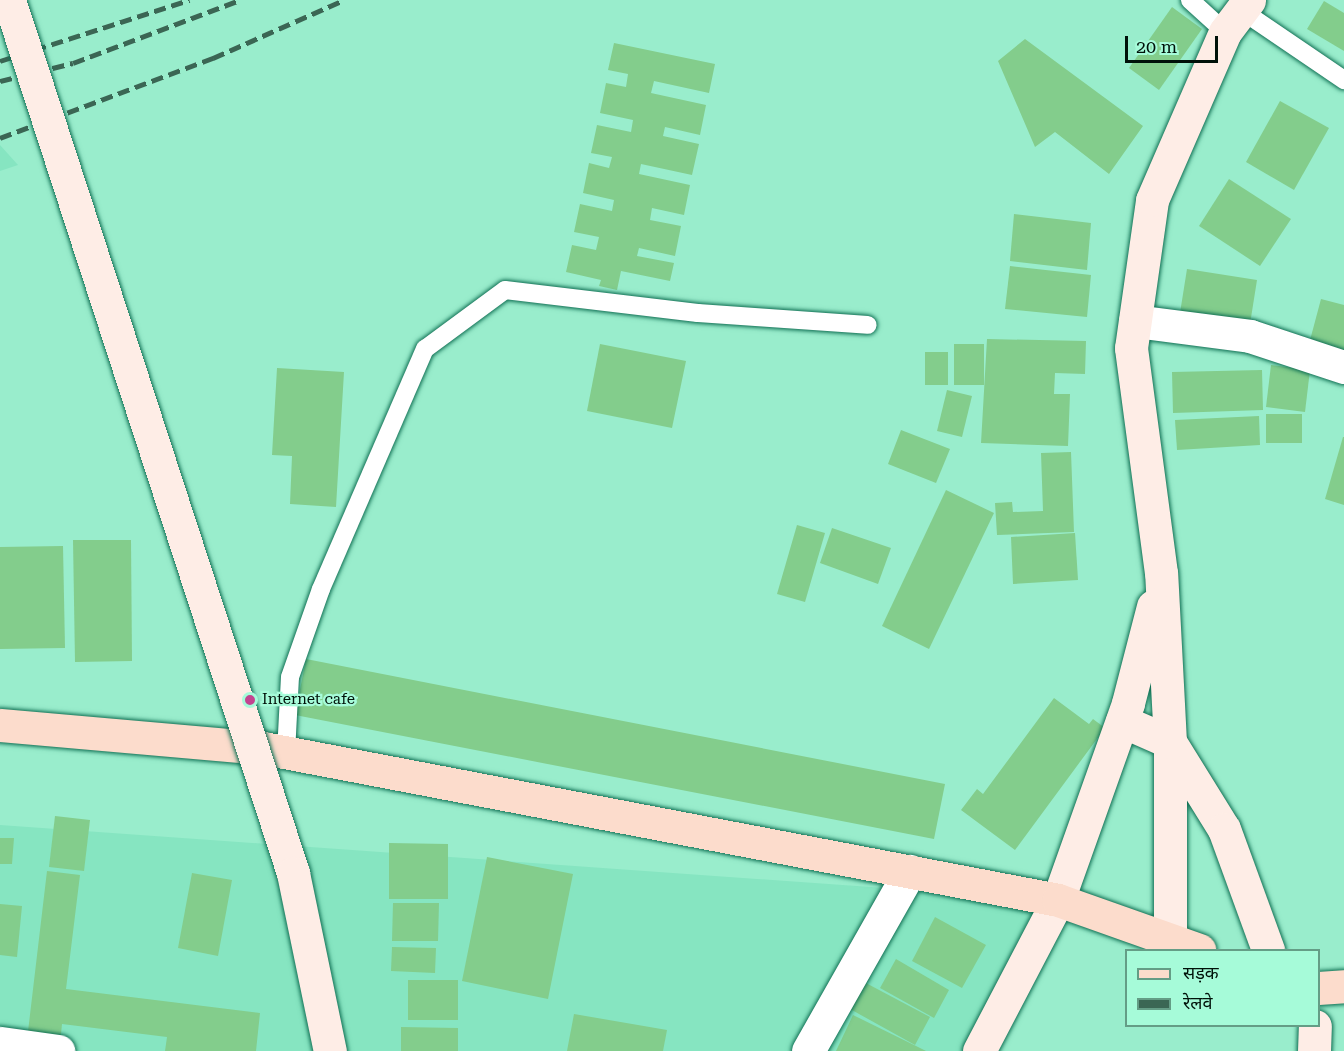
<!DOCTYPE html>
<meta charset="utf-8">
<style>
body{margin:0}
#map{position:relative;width:1344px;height:1051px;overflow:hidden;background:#99edcc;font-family:"Roboto Serif","Noto Sans Devanagari",serif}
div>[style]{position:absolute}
.built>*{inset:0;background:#86e5c1}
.building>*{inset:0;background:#83cd8c}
.roads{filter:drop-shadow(0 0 2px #107054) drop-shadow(0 0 2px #107054)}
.lane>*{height:18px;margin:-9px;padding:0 9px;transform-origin:9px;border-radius:9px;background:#fff}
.street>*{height:33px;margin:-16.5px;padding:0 16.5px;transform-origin:16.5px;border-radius:16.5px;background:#fff}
.secondary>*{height:33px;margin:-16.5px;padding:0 16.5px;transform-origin:16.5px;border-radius:16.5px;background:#feede6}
.primary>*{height:33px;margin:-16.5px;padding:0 16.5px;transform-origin:16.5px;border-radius:16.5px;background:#fcdccc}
.rail>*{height:4.5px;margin-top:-2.25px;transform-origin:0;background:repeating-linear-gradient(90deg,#3b6654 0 12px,transparent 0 18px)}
.bridges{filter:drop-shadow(0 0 2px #107054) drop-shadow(0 0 2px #107054)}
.secondary-bridge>*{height:33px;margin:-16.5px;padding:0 16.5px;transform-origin:16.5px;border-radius:16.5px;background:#feede6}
.dots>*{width:16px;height:16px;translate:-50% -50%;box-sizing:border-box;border:3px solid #a6fbd9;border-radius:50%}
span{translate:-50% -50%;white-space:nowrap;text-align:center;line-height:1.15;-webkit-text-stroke:4.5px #a6fbd9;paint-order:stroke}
.poi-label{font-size:15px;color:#001109}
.left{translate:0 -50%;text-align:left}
.legend{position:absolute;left:1125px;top:949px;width:195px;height:78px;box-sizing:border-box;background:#a6fbd9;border:2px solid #649d86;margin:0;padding:8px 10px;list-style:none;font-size:18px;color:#001109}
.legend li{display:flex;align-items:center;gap:12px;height:30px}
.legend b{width:30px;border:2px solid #649d86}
.scale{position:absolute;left:1125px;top:36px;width:93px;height:27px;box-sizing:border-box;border:3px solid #001109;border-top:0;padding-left:8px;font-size:18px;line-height:21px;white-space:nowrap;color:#001109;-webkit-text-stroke:4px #a6fbd9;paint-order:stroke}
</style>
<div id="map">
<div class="built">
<i style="clip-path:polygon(0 145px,18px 165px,0 171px)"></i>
<i style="clip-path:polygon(0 825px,1066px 901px,987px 1051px,0 1051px)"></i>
</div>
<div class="building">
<i style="clip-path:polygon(1324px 1px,1344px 13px,1344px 51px,1307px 29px)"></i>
<i style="clip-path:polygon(1172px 7px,1202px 29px,1159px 90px,1129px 68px)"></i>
<i style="clip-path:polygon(1025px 39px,1143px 126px,1109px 174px,1055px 132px,1035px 147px,998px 61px)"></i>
<i style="clip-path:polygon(614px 43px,715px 64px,709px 93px,654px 81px,651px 93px,706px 105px,700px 135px,665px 127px,663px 136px,699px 144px,692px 175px,641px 164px,639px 174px,690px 185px,684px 215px,652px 208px,650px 220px,681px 226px,675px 256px,639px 248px,637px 256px,674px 263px,670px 281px,621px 271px,617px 290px,599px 286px,601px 280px,566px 272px,572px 245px,596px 250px,599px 237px,574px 232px,580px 204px,612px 211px,614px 200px,583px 193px,589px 163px,609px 168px,612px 157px,591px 153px,597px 125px,631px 132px,633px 120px,600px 113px,606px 83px,626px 87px,628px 74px,608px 70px)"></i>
<i style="clip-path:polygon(1280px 101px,1329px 128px,1294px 190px,1246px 162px)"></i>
<i style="clip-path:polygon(1229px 179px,1291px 219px,1260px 266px,1199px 226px)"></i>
<i style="clip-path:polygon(1014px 214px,1091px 223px,1087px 270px,1010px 261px)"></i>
<i style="clip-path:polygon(1010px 266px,1091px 275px,1087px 317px,1005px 309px)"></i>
<i style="clip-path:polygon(1187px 269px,1257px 280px,1250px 324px,1180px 313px)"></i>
<i style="clip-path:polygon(1321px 299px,1344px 305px,1344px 354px,1309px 344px)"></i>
<i style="clip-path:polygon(987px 339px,1086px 341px,1085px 374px,1055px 373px,1054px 394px,1070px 394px,1068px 446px,981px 443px)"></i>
<i style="clip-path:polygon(600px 344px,686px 361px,672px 428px,587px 411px)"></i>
<i style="clip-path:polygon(954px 344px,984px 344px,984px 385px,954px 385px)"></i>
<i style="clip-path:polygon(925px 352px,948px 352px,948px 385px,925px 385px)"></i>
<i style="clip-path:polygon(1271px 365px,1310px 370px,1305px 412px,1266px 407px)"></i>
<i style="clip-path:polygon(277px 368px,344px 372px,336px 507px,290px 504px,292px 456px,272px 455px)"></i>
<i style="clip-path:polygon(1262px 370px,1263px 410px,1173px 413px,1172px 372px)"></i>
<i style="clip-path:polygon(947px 390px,972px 396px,962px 437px,937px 431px)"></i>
<i style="clip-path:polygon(1266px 414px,1302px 414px,1302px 443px,1266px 443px)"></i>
<i style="clip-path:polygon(1259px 416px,1260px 445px,1177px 450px,1175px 420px)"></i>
<i style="clip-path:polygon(901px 430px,950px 449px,936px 483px,888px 464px)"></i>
<i style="clip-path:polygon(1343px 437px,1344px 437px,1344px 505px,1325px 499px)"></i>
<i style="clip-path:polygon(1071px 452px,1074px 532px,997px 535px,995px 503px,1012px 502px,1013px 512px,1043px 511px,1041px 453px)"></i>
<i style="clip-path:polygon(946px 490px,994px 513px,929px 649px,882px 626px)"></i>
<i style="clip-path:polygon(797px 525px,825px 533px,805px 602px,777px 594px)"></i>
<i style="clip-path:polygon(832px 528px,891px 548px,878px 584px,820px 563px)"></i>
<i style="clip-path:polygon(1075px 533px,1078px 580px,1013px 584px,1011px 537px)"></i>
<i style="clip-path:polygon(73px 540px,131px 540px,132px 661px,75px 662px)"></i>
<i style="clip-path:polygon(63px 546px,65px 648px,0 649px,0 547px)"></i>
<i style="clip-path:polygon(306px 659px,945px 784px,934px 839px,295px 715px)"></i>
<i style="clip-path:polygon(1054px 698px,1089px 724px,1093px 719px,1105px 728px,1015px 850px,961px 810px,977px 789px,983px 794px)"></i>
<i style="clip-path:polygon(55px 816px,90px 820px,84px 871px,49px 867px)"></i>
<i style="clip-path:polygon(0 838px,14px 838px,12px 864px,0 864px)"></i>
<i style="clip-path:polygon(389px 843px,448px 844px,448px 899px,389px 899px)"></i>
<i style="clip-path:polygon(487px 857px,573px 874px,548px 999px,462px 981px)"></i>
<i style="clip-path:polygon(47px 871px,80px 875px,66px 989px,260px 1013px,256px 1051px,165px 1051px,167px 1037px,62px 1024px,60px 1044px,27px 1040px)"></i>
<i style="clip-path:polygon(192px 873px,232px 880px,218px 956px,178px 948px)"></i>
<i style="clip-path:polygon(393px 903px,439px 903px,438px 941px,392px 941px)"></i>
<i style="clip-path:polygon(0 904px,22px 906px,17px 957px,0 955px)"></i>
<i style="clip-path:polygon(935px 917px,986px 945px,962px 988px,912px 961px)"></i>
<i style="clip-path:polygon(392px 947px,436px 948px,435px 973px,391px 971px)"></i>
<i style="clip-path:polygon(896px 959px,949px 990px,934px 1018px,880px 988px)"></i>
<i style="clip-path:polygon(408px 980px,458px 980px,458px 1020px,408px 1020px)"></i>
<i style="clip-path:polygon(864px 982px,930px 1017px,915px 1045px,850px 1009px)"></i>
<i style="clip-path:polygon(574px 1014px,667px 1030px,663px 1051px,567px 1051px)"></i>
<i style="clip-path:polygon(853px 1015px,914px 1045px,926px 1051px,836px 1051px)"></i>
<i style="clip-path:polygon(401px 1027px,458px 1028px,458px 1051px,401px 1051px)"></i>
</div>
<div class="roads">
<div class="lane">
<i style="left:1190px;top:0;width:47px;rotate:42.4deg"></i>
<i style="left:1241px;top:10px;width:125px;rotate:34.2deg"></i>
<i style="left:286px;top:753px;width:76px;rotate:-87deg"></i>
<i style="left:290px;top:677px;width:93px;rotate:-70.6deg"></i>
<i style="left:321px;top:589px;width:262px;rotate:-66.6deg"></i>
<i style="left:425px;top:349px;width:99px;rotate:-36.4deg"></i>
<i style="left:505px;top:290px;width:194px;rotate:6.8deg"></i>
<i style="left:698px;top:313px;width:170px;rotate:4deg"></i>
</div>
<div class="street">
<i style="left:1135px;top:321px;width:116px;rotate:7.4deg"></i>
<i style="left:1250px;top:336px;width:99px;rotate:18.3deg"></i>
<i style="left:0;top:1043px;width:59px;rotate:7.9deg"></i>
<i style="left:808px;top:1051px;width:207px;rotate:-60.5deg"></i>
</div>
<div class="secondary">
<i style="left:1122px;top:721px;width:52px;rotate:23.6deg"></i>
<i style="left:1170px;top:742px;width:102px;rotate:58.2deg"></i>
<i style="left:1224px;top:829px;width:129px;rotate:70deg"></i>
<i style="left:1170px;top:941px;width:199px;rotate:-90deg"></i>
<i style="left:1170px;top:742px;width:169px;rotate:-93deg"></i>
<i style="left:1161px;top:573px;width:227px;rotate:-97.6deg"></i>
<i style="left:1131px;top:348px;width:149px;rotate:-81.9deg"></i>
<i style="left:1152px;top:200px;width:183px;rotate:-66.5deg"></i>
<i style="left:1225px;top:32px;width:40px;rotate:-53deg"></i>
<i style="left:979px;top:1051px;width:170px;rotate:-62.4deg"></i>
<i style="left:1058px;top:900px;width:209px;rotate:-70.4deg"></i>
<i style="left:1128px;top:703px;width:100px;rotate:-75.5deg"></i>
<i style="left:1314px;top:1051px;width:25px;rotate:-88deg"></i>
</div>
<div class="primary">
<i style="left:0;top:725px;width:264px;rotate:5deg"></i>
<i style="left:263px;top:748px;width:809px;rotate:10.82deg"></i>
<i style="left:1058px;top:900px;width:150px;rotate:19.5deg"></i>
<i style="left:1318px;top:988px;width:26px;rotate:-4deg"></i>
</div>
</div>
<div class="rail">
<i style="left:0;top:61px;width:199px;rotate:-17.9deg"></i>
<i style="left:0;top:81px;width:75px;rotate:-13.9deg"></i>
<i style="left:73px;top:63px;width:178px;rotate:-20.7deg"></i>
<i style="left:0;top:138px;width:228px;rotate:-20.6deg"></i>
<i style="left:213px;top:58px;width:143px;rotate:-23.9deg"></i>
</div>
<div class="bridges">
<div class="secondary-bridge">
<i style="left:9px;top:0;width:918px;rotate:71.98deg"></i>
<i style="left:293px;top:873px;width:182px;rotate:78.3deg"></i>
</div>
</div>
<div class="dots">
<i style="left:250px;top:700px;background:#c34490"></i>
</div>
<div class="poi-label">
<span class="left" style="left:262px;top:700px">Internet cafe</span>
</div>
<ul class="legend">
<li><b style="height:8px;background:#fcdccc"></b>सड़क</li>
<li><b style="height:8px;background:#3b6654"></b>रेलवे</li>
</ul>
<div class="scale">20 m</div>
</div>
